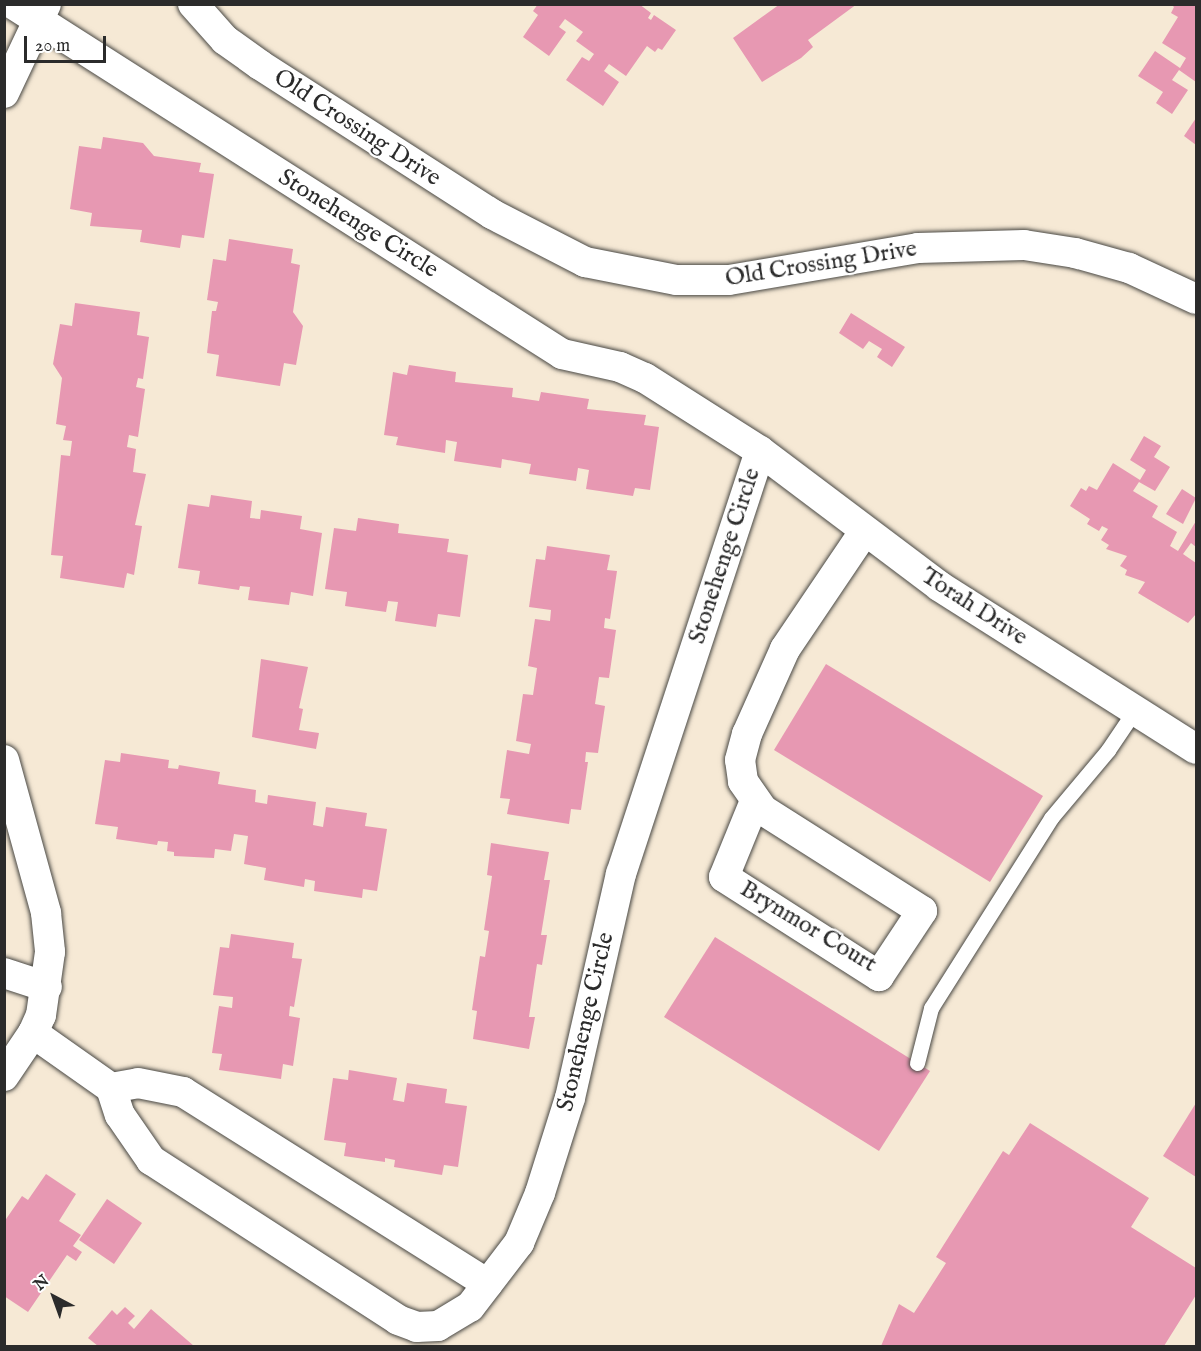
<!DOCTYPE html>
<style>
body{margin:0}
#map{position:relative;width:1201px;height:1351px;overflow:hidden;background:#f6e9d5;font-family:"IM FELL English",serif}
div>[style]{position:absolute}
.building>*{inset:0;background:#e798b2}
.roads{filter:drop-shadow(0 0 2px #494844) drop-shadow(0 0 2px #494844)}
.lane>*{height:15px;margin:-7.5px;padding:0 7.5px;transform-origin:7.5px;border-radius:7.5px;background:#fff}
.street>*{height:30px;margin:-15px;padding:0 15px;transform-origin:15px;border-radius:15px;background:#fff}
span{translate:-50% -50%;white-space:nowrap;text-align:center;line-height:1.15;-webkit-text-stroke:4.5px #fff;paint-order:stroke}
.street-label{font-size:24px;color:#2b2b2b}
.frame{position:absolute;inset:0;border:6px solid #2b2b2b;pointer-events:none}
.north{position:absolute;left:24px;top:1267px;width:60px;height:60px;-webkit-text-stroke:4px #fff;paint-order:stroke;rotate:319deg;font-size:16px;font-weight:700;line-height:24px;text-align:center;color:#2b2b2b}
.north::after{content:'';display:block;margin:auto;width:21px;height:27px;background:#2b2b2b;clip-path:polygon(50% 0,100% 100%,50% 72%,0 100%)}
.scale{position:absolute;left:24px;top:36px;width:82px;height:27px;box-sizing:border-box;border:3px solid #2b2b2b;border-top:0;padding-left:8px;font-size:18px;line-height:21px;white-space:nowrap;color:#2b2b2b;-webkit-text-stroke:4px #fff;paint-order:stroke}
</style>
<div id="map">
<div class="building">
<i style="clip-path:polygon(538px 4px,639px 4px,651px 13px,648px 18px,651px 20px,654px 15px,676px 30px,662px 50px,658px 48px,655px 52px,647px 46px,626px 76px,609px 64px,604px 71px,619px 82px,603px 106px,566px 80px,582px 57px,589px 61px,594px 54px,576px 41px,583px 32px,565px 19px,559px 27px,566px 32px,549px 56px,523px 37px,538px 15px,533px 11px)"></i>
<i style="clip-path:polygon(780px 4px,857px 4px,808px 40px,813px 47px,801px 58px,762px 82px,733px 38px)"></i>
<i style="clip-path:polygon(1171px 4px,1196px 4px,1196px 82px,1179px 70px,1172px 80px,1188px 90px,1172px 114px,1156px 103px,1163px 92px,1138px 76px,1155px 51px,1180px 68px,1186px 58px,1162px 43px,1178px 17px,1171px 13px,1174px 7px)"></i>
<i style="clip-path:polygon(1196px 118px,1196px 145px,1184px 136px)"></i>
<i style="clip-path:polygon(103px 137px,143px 143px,154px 156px,201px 163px,199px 172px,214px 174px,204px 238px,182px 235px,180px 248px,140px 242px,142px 230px,90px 226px,92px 213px,70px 209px,79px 146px,101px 149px)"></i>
<i style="clip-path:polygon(229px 239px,293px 249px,291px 263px,300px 265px,293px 312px,303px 326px,296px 365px,284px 363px,280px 386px,216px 376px,219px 355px,207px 353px,212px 311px,216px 311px,218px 302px,207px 300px,213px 259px,226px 261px)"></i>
<i style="clip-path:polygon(75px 303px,140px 312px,137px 335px,149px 337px,143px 379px,138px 378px,136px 387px,145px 389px,138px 437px,129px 435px,127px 447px,136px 449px,133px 472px,146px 474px,135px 525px,142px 526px,134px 575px,127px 573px,124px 588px,60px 578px,63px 556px,51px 555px,61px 455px,70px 456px,72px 441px,63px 440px,66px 426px,56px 424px,62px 378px,53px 364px,60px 324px,72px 326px)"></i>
<i style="clip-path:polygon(851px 313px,905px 347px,892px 367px,877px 357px,882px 349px,869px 341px,863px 349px,839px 333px)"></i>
<i style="clip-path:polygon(409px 365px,456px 372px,455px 382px,513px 388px,512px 397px,539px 401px,541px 392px,589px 399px,587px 409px,646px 415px,644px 425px,659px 427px,650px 490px,635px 488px,633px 496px,586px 489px,589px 470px,578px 468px,576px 481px,529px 474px,531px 464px,502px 459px,501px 468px,454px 461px,457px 442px,446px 440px,445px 453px,396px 445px,398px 437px,384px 435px,393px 372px,407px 375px)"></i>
<i style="clip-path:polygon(1144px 436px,1161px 446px,1154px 457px,1170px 467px,1155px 491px,1139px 482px,1133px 491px,1158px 506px,1152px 517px,1177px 532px,1170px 546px,1178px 551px,1196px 521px,1196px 547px,1191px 543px,1183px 554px,1196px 563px,1196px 614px,1188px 623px,1138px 593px,1145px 582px,1125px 575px,1127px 570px,1120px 566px,1127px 556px,1106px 549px,1109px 545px,1101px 540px,1108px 529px,1102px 526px,1099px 531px,1087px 524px,1090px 519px,1070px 506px,1081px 488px,1086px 491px,1089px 486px,1097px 490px,1113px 463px,1140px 480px,1146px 470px,1130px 460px)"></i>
<i style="clip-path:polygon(1182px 489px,1196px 498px,1183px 524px,1166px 514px)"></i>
<i style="clip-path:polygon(211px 495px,252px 501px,250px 518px,260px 519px,261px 510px,302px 516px,300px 529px,322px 533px,313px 596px,291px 592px,289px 605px,248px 600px,250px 587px,240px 586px,239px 590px,198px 584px,200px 571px,178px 568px,188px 504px,209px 507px)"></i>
<i style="clip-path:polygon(358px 518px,399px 524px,398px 533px,449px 539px,447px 552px,468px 555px,460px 617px,438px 614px,436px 627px,395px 621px,398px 602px,388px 601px,386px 612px,345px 606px,347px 592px,325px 589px,334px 528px,356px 531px)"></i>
<i style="clip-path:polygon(547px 546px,610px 555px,607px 570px,617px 571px,610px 619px,605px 618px,604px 628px,616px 630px,609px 678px,599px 677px,595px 704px,605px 706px,598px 753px,586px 752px,585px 762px,588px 762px,581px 810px,571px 809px,569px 824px,507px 814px,510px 799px,500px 798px,507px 750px,529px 754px,531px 744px,516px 741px,523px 694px,533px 695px,537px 668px,528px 666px,535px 619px,550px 621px,551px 610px,529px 607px,536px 559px,545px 560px)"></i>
<i style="clip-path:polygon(261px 659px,308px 667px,299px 708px,303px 709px,299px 730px,319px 733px,316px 749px,252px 737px)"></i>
<i style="clip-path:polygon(826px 664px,1043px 796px,990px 882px,774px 750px)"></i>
<i style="clip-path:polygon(121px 753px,169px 760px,168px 768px,178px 769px,179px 765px,220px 772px,218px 784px,256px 790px,255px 802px,267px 804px,268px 795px,316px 802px,313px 825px,323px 827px,326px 807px,367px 813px,365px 826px,387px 829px,377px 891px,363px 889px,362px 898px,314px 891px,315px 881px,305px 879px,304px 887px,264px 880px,266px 868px,244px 864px,248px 836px,234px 834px,231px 851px,215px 849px,214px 858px,174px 856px,174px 852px,167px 851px,168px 842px,158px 841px,157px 845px,116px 839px,118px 827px,95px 824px,105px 760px,120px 762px)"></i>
<i style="clip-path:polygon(491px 843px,549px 852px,544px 880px,550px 880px,541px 935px,547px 935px,542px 965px,537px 964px,529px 1017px,535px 1017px,529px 1049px,473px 1039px,477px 1011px,472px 1010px,480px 956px,485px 957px,489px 931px,484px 930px,492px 876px,487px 875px)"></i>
<i style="clip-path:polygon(231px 934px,294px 943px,292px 958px,302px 959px,294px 1007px,290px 1006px,289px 1016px,300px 1018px,293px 1066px,283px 1064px,281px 1079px,219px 1070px,222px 1054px,212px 1053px,219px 1006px,232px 1008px,233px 997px,213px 995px,220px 947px,229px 948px)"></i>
<i style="clip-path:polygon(715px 937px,930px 1071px,879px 1151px,664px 1017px)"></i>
<i style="clip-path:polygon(349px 1070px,397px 1078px,393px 1100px,404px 1102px,407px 1083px,447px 1089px,445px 1103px,467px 1106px,458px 1167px,444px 1165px,442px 1175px,394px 1167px,395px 1160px,385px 1158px,385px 1162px,344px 1156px,346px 1143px,324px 1140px,333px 1078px,348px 1080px)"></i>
<i style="clip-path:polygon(1196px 1103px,1196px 1177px,1163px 1156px)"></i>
<i style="clip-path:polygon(1030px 1123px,1149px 1198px,1131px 1227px,1196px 1268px,1196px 1295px,1164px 1346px,881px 1346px,899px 1304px,914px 1313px,946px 1263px,936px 1257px,1003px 1151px,1009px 1155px)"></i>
<i style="clip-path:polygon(46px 1174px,76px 1194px,59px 1221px,81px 1235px,73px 1246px,82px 1252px,76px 1261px,67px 1255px,28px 1312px,4px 1296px,4px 1222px,22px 1196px,28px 1200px)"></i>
<i style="clip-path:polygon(107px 1199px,142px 1223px,114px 1264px,79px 1240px)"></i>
<i style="clip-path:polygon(125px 1307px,135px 1316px,128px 1323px,134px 1329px,151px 1309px,194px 1346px,98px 1346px,88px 1338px,112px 1310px,117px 1315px)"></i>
</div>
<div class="roads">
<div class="lane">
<i style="left:917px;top:1063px;width:57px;rotate:-75.7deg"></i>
<i style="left:931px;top:1008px;width:225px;rotate:-57.7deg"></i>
<i style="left:1051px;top:818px;width:89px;rotate:-50deg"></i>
<i style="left:1108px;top:750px;width:48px;rotate:-56deg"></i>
</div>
<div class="street">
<i style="left:13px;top:4px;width:651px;rotate:32.52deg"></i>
<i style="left:562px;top:354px;width:59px;rotate:12.6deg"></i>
<i style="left:620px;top:367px;width:27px;rotate:24deg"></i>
<i style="left:645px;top:378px;width:136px;rotate:32.4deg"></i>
<i style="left:760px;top:451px;width:224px;rotate:37deg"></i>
<i style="left:939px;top:586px;width:304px;rotate:32.4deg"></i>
<i style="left:193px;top:4px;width:48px;rotate:48.4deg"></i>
<i style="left:225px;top:40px;width:43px;rotate:35.5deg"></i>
<i style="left:260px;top:65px;width:276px;rotate:32.7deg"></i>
<i style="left:492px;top:214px;width:105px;rotate:27.3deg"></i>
<i style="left:585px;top:262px;width:93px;rotate:11.2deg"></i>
<i style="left:676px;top:280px;width:53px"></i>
<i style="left:729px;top:280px;width:192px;rotate:-9.6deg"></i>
<i style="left:918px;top:248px;width:106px;rotate:-1.6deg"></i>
<i style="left:1024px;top:245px;width:52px;rotate:8.9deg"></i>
<i style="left:1075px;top:253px;width:56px;rotate:15.5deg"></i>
<i style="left:1129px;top:268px;width:74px;rotate:24.8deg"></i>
<i style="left:4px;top:93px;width:98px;rotate:-64.7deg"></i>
<i style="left:4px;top:760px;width:159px;rotate:74.6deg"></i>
<i style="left:46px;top:913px;width:39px;rotate:84deg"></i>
<i style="left:50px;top:952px;width:64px;rotate:98.1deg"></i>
<i style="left:41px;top:1015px;width:20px;rotate:114deg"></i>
<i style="left:33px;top:1033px;width:52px;rotate:124deg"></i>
<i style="left:755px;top:801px;width:82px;rotate:112.2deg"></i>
<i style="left:724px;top:877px;width:184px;rotate:32.6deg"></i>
<i style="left:879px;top:976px;width:78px;rotate:-56.5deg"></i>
<i style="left:922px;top:911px;width:188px;rotate:-147.6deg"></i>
<i style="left:763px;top:810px;width:35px;rotate:-125deg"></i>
<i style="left:743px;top:781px;width:21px;rotate:-98deg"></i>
<i style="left:740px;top:760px;width:27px;rotate:-75deg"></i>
<i style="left:747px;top:734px;width:93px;rotate:-65.9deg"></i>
<i style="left:785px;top:649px;width:141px;rotate:-56deg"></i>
<i style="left:4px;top:973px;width:45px;rotate:18deg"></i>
<i style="left:33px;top:1033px;width:95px;rotate:35.2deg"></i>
<i style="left:111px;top:1088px;width:28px;rotate:72deg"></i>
<i style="left:120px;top:1115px;width:55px;rotate:55.4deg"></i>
<i style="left:151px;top:1160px;width:294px;rotate:32.9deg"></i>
<i style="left:398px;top:1320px;width:20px;rotate:20deg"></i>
<i style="left:417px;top:1327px;width:21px;rotate:-3deg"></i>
<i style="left:438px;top:1326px;width:37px;rotate:-31deg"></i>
<i style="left:470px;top:1307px;width:81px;rotate:-52.6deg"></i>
<i style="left:519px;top:1243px;width:54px;rotate:-67.2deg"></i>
<i style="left:540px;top:1193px;width:100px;rotate:-72.5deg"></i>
<i style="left:570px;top:1098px;width:230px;rotate:-77.2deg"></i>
<i style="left:621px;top:874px;width:445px;rotate:-71.8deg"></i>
<i style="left:111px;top:1088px;width:27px;rotate:-10deg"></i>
<i style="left:138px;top:1083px;width:46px;rotate:11.3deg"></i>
<i style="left:183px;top:1092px;width:360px;rotate:32.2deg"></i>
</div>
</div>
<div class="street-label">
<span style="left:357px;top:128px;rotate:33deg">Old Crossing Drive</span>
<span style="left:358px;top:224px;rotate:32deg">Stonehenge Circle</span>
<span style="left:821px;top:264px;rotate:-9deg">Old Crossing Drive</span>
<span style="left:725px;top:556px;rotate:-72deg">Stonehenge Circle</span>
<span style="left:974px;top:607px;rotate:33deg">Torah Drive</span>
<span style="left:808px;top:927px;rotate:31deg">Brynmor Court</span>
<span style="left:586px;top:1022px;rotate:-77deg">Stonehenge Circle</span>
</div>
<div class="frame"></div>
<div class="north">N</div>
<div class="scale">20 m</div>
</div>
